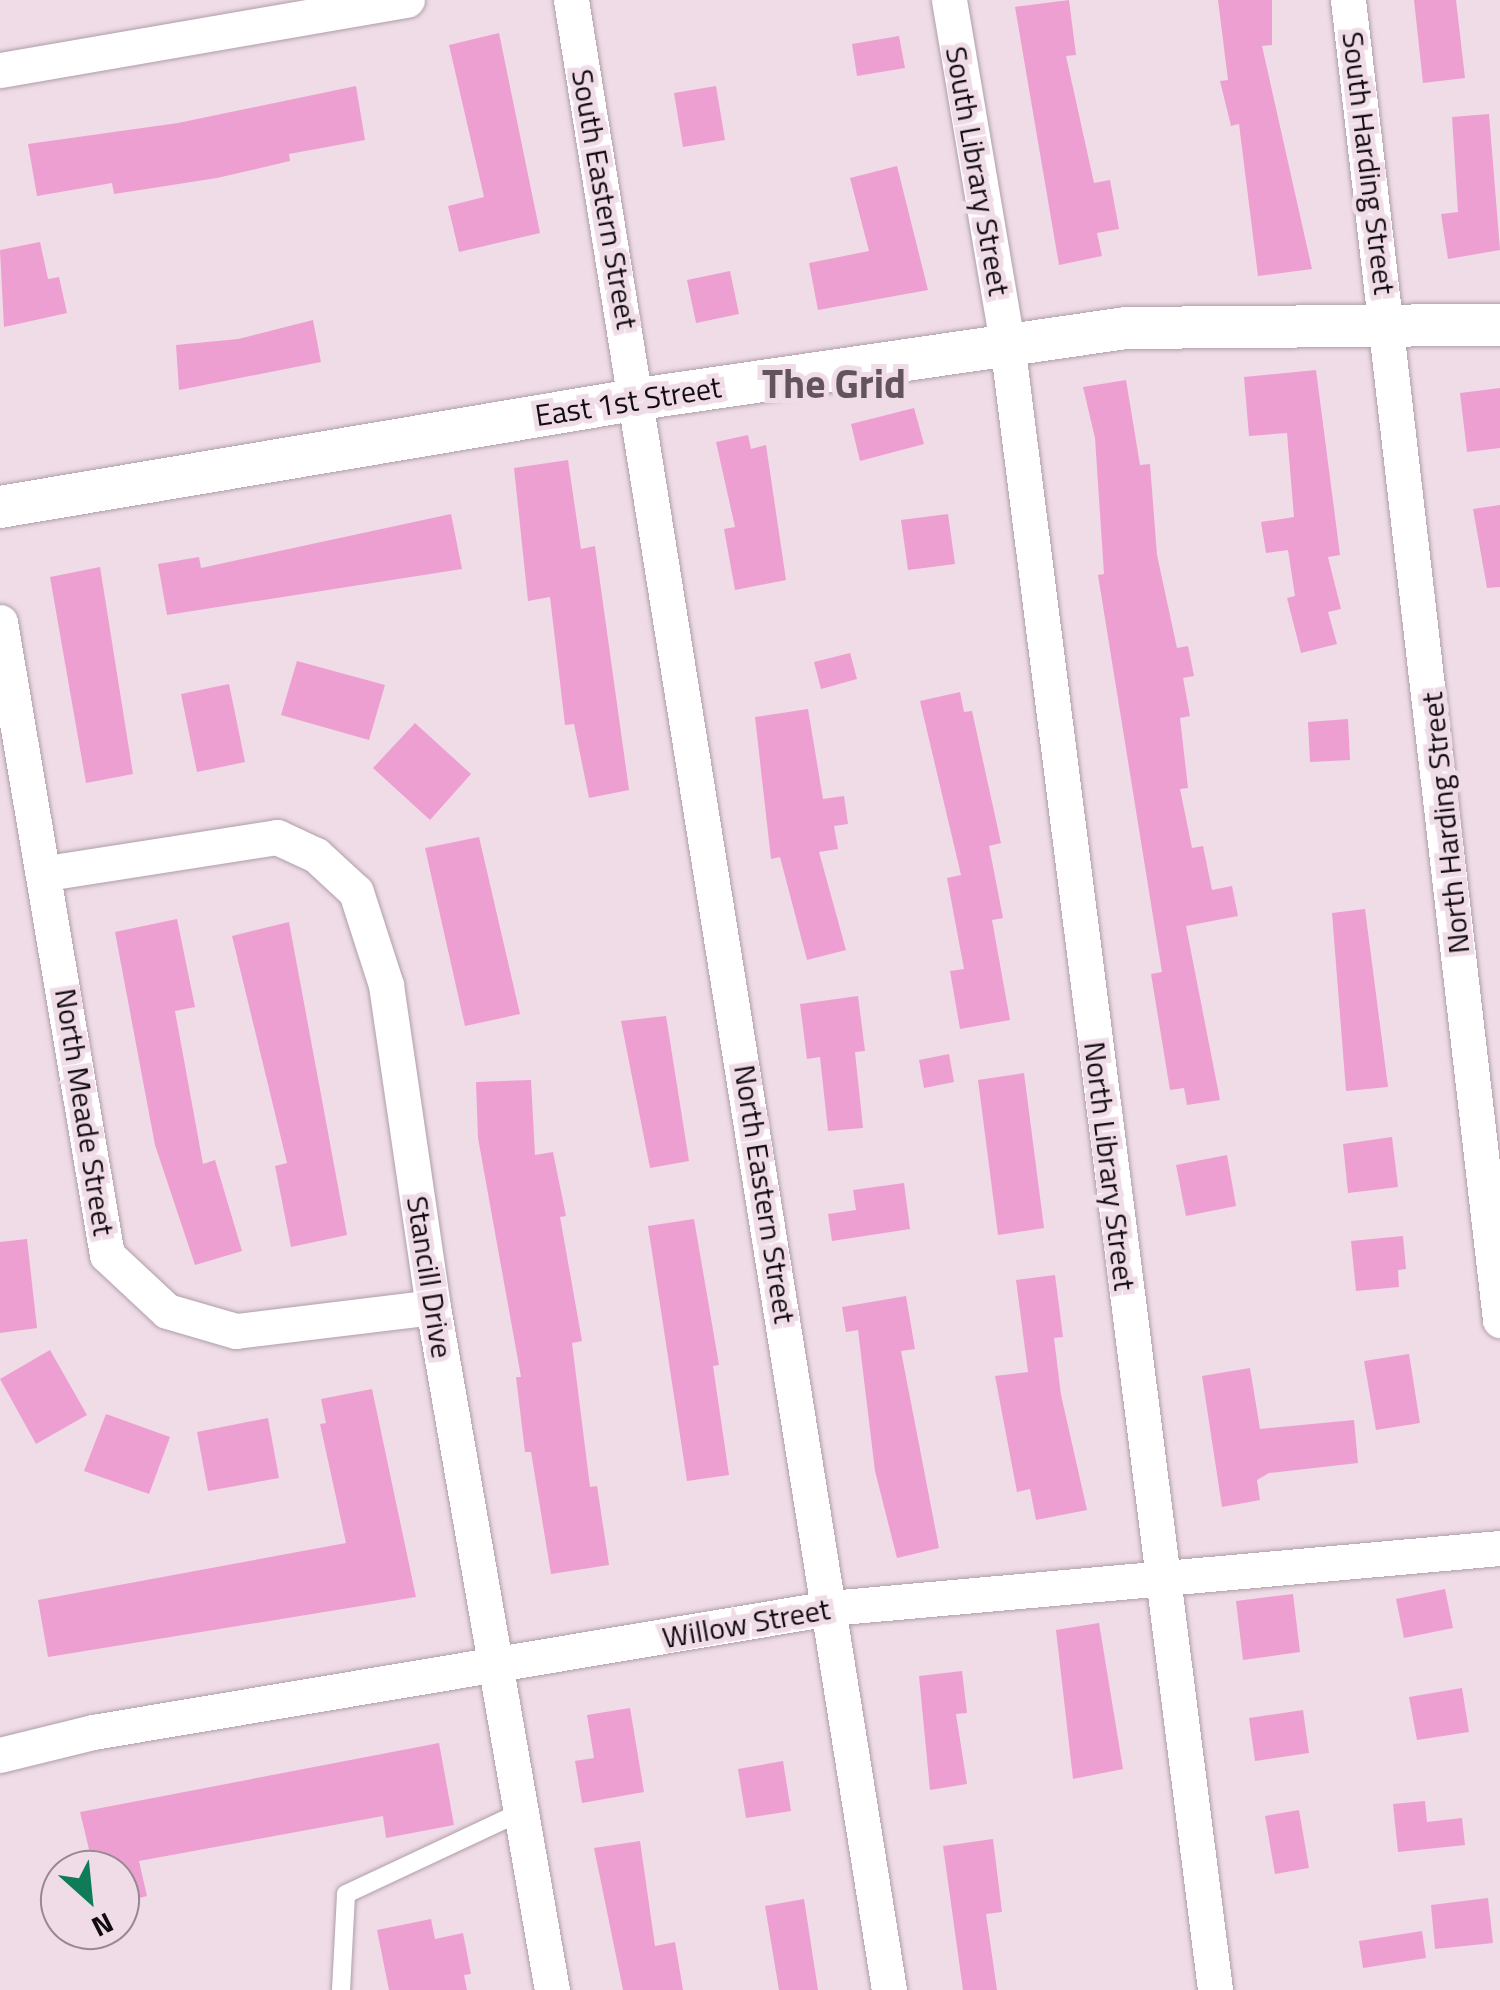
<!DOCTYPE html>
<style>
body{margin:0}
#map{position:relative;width:1500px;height:1990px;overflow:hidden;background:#efdce7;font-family:"Titillium Web",sans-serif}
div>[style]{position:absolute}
.building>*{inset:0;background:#ee9fd1}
.roads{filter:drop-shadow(0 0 2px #af9ea8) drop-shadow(0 0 2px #af9ea8)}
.service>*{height:18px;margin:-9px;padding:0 9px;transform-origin:9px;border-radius:9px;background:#fff}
.minor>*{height:35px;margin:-17.5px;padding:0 17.5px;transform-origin:17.5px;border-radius:17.5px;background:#fff}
.tertiary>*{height:42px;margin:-21px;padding:0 21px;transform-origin:21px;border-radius:21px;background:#fff}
span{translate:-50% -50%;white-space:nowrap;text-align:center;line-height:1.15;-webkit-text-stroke:10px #efdce7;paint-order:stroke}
.street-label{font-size:30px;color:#120c10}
.district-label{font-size:40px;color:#62535c;font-weight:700}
.north{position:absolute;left:40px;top:1850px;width:100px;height:100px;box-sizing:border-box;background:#efdce7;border:2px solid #978991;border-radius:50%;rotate:153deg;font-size:28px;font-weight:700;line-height:40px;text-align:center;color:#120c10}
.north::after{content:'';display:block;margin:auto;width:35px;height:45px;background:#0f7c57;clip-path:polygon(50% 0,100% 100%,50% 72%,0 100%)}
</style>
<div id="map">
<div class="building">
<i style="clip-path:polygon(1069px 0,1076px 55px,1066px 56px,1094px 183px,1110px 180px,1119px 229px,1097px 233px,1102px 256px,1059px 265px,1015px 7px)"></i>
<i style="clip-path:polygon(1218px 0,1272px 0,1272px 45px,1262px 46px,1312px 269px,1258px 276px,1239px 124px,1231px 126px,1220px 81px,1228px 80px)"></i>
<i style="clip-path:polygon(1414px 0,1456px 0,1465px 78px,1423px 83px)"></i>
<i style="clip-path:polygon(499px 33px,540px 233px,459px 252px,448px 206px,484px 197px,449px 45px)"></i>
<i style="clip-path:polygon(899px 36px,905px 68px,857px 76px,852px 44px)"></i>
<i style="clip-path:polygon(356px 86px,365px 140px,289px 154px,290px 161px,217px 178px,114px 194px,112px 183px,37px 196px,28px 144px,178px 123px)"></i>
<i style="clip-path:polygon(716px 86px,725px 140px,683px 147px,674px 93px)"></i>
<i style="clip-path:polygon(1489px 114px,1500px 250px,1448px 259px,1441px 214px,1458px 212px,1452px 117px)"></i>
<i style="clip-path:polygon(897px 166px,928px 290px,818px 310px,809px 263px,869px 251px,850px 178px)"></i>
<i style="clip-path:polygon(40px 242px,48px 279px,59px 277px,67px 313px,4px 327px,0 250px)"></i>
<i style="clip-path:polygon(730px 271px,739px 314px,696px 323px,687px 280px)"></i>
<i style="clip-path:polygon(313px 320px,321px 362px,179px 390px,176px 345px,238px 339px)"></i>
<i style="clip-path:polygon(1316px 370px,1340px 555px,1328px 557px,1341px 609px,1328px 612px,1337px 644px,1301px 653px,1287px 598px,1295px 596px,1288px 550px,1266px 553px,1261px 522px,1294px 517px,1287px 433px,1249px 436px,1244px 377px)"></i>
<i style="clip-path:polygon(1126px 380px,1140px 465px,1150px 464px,1157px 555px,1177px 648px,1188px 646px,1194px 676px,1183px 678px,1190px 716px,1180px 718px,1188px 788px,1180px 789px,1192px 848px,1203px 846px,1212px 890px,1232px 886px,1238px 916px,1186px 926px,1220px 1100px,1187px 1105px,1184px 1088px,1170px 1090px,1151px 974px,1162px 972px,1098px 575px,1104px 574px,1095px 438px,1083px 387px)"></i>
<i style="clip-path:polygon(1500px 388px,1500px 448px,1467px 452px,1460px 393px)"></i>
<i style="clip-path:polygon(914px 408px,924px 444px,860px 461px,851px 424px)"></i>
<i style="clip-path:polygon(748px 435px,751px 449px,766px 445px,786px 580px,735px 590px,724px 529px,735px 527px,716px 442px)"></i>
<i style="clip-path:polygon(568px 460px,581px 549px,595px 546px,629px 790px,589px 798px,574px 724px,565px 725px,550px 597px,528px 601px,514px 468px)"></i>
<i style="clip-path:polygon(1500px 505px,1500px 587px,1487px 588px,1473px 509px)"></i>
<i style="clip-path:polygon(451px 514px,462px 569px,167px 615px,158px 564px,199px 557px,201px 568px)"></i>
<i style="clip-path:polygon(948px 514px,955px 564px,908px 570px,901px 520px)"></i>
<i style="clip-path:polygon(100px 567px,133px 774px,86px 783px,50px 577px)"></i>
<i style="clip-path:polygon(850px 653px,857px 679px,821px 689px,814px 662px)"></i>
<i style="clip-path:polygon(297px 661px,385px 685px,369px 740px,281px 715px)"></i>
<i style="clip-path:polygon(229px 684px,245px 762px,197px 772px,181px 694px)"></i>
<i style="clip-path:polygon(960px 692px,964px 712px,972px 711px,1001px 843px,989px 846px,1003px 918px,992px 920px,1010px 1020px,960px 1029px,950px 971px,964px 969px,947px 878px,961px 875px,920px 701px)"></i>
<i style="clip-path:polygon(808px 709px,823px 799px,844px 796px,848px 824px,834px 826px,838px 849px,819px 852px,846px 950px,807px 960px,780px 857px,771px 859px,755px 717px)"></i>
<i style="clip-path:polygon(1348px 719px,1350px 760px,1310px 762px,1308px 722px)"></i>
<i style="clip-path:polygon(415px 723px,471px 774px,430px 820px,373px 768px)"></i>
<i style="clip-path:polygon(479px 837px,520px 1014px,465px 1026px,425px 848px)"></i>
<i style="clip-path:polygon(1365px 909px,1388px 1087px,1346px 1091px,1332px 913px)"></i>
<i style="clip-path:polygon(177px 919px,195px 1007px,175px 1011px,203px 1164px,215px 1160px,242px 1251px,195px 1265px,155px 1145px,115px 932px)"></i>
<i style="clip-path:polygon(289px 922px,347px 1235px,291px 1247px,275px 1166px,287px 1163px,232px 936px)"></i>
<i style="clip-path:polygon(858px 996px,865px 1051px,855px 1052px,863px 1128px,828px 1131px,820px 1057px,807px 1059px,800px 1004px)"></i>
<i style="clip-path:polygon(666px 1016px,689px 1161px,650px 1168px,621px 1021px)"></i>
<i style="clip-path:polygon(949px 1054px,954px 1082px,924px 1088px,919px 1060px)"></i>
<i style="clip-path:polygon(1024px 1073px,1044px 1228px,998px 1235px,978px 1080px)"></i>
<i style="clip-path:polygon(531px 1080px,535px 1155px,553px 1152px,566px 1216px,560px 1217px,582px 1341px,572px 1343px,590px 1487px,597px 1486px,609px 1565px,551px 1574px,531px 1452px,525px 1452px,516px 1377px,521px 1377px,478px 1138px,476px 1082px)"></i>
<i style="clip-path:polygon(1392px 1137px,1398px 1187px,1348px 1193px,1343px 1144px)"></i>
<i style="clip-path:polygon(1227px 1155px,1236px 1206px,1186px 1216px,1176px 1165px)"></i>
<i style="clip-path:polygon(904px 1183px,910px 1229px,832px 1241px,828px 1214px,856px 1210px,853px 1190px)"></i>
<i style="clip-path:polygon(694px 1219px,719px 1365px,713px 1366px,729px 1475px,687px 1481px,648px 1226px)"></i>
<i style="clip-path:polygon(1403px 1236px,1406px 1269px,1398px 1270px,1399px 1287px,1356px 1291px,1351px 1241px)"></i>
<i style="clip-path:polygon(27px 1239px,37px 1328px,0 1333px,0 1242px)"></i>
<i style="clip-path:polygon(1055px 1275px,1063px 1337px,1054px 1338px,1061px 1395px,1087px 1510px,1036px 1520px,1030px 1489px,1017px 1492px,995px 1376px,1028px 1372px,1016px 1280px)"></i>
<i style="clip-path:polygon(906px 1296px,915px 1349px,901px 1351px,939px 1548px,897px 1558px,875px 1471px,858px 1330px,846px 1332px,842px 1307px)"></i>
<i style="clip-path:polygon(50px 1350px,87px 1415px,36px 1444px,0 1379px)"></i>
<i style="clip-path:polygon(1409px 1354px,1420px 1423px,1376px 1430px,1364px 1361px)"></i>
<i style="clip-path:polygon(1250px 1368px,1260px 1429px,1354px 1420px,1358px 1463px,1269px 1473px,1257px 1480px,1260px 1500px,1222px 1507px,1202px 1376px)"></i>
<i style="clip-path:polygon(372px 1389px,416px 1597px,48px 1657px,38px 1600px,346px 1543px,320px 1424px,326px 1423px,321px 1399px)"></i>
<i style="clip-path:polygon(106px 1414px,170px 1437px,149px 1494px,84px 1471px)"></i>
<i style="clip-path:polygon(268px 1418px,279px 1478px,208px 1491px,197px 1432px)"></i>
<i style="clip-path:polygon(1445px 1589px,1453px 1628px,1404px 1638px,1396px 1599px)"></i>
<i style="clip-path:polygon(1293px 1594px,1300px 1652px,1243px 1660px,1236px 1601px)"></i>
<i style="clip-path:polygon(1099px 1623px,1123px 1769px,1073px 1779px,1056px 1630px)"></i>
<i style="clip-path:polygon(962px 1671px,967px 1713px,956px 1714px,967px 1784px,930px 1790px,919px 1676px)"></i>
<i style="clip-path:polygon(1462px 1688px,1469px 1732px,1417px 1740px,1409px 1697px)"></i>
<i style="clip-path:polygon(630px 1708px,644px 1792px,582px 1803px,575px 1761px,594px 1758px,587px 1715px)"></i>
<i style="clip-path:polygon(1303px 1710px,1309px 1753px,1255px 1761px,1249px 1718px)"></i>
<i style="clip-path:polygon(439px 1743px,454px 1825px,386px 1838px,383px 1816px,139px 1861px,147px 1896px,120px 1903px,120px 1870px,94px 1870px,80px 1812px)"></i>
<i style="clip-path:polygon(783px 1761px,791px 1811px,746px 1818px,738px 1769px)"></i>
<i style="clip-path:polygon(1425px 1801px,1427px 1822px,1462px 1818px,1465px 1845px,1398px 1852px,1393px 1804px)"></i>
<i style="clip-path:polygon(1299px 1810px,1309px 1868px,1275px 1874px,1265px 1816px)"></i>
<i style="clip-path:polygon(993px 1839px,1002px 1912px,986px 1914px,997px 1990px,963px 1990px,943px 1846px)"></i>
<i style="clip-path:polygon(640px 1841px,655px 1946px,675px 1942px,683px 1990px,623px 1990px,594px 1848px)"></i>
<i style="clip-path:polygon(1488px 1898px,1493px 1943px,1435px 1949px,1431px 1905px)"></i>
<i style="clip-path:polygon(804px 1899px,818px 1990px,779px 1990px,765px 1906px)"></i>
<i style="clip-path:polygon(431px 1919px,435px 1939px,463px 1933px,471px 1974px,464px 1975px,467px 1990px,389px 1990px,377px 1930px)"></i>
<i style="clip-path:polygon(1422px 1931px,1426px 1958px,1363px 1968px,1359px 1941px)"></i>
</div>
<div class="roads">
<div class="service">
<i style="left:341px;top:1990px;width:96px;rotate:-87deg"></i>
<i style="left:346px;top:1894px;width:195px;rotate:-25.1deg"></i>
</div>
<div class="minor">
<i style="left:571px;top:0;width:2015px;rotate:80.92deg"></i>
<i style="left:949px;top:0;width:348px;rotate:80.4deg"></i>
<i style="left:1007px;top:343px;width:1660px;rotate:82.8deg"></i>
<i style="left:1348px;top:0;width:1329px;rotate:83.43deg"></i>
<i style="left:0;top:70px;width:413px;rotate:-9.8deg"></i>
<i style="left:0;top:622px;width:642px;rotate:80.41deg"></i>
<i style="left:107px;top:1255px;width:82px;rotate:43deg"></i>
<i style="left:167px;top:1311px;width:72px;rotate:16.2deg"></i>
<i style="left:236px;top:1331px;width:198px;rotate:-6.9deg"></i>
<i style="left:47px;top:873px;width:233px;rotate:-8.9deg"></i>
<i style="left:277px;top:837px;width:43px;rotate:24.8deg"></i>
<i style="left:316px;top:855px;width:54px;rotate:42.8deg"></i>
<i style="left:356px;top:892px;width:98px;rotate:72.1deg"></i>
<i style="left:386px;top:985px;width:325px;rotate:81.7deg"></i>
<i style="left:433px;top:1307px;width:693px;rotate:80.12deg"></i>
<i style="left:0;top:1755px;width:96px;rotate:-13.9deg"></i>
<i style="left:93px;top:1732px;width:747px;rotate:-9.55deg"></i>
<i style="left:830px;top:1608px;width:673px;rotate:-5.12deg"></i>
</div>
<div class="tertiary">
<i style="left:0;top:507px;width:648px;rotate:-9.59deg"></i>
<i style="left:639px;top:399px;width:492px;rotate:-8.3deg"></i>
<i style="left:1126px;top:328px;width:374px;rotate:-0.5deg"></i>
</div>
</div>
<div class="street-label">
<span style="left:1369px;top:163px;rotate:83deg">South Harding Street</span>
<span style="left:978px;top:171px;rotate:80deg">South Library Street</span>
<span style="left:605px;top:199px;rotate:80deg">South Eastern Street</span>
<span style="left:628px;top:401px;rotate:-9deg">East 1st Street</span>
<span style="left:1445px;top:823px;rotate:-96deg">North Harding Street</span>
<span style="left:85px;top:1112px;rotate:81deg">North Meade Street</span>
<span style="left:1110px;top:1166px;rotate:83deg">North Library Street</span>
<span style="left:765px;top:1194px;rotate:81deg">North Eastern Street</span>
<span style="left:430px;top:1277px;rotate:81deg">Stancill Drive</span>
<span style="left:746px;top:1623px;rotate:-10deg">Willow Street</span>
</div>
<div class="district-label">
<span style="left:834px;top:384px">The Grid</span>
</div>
<div class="north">N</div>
</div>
